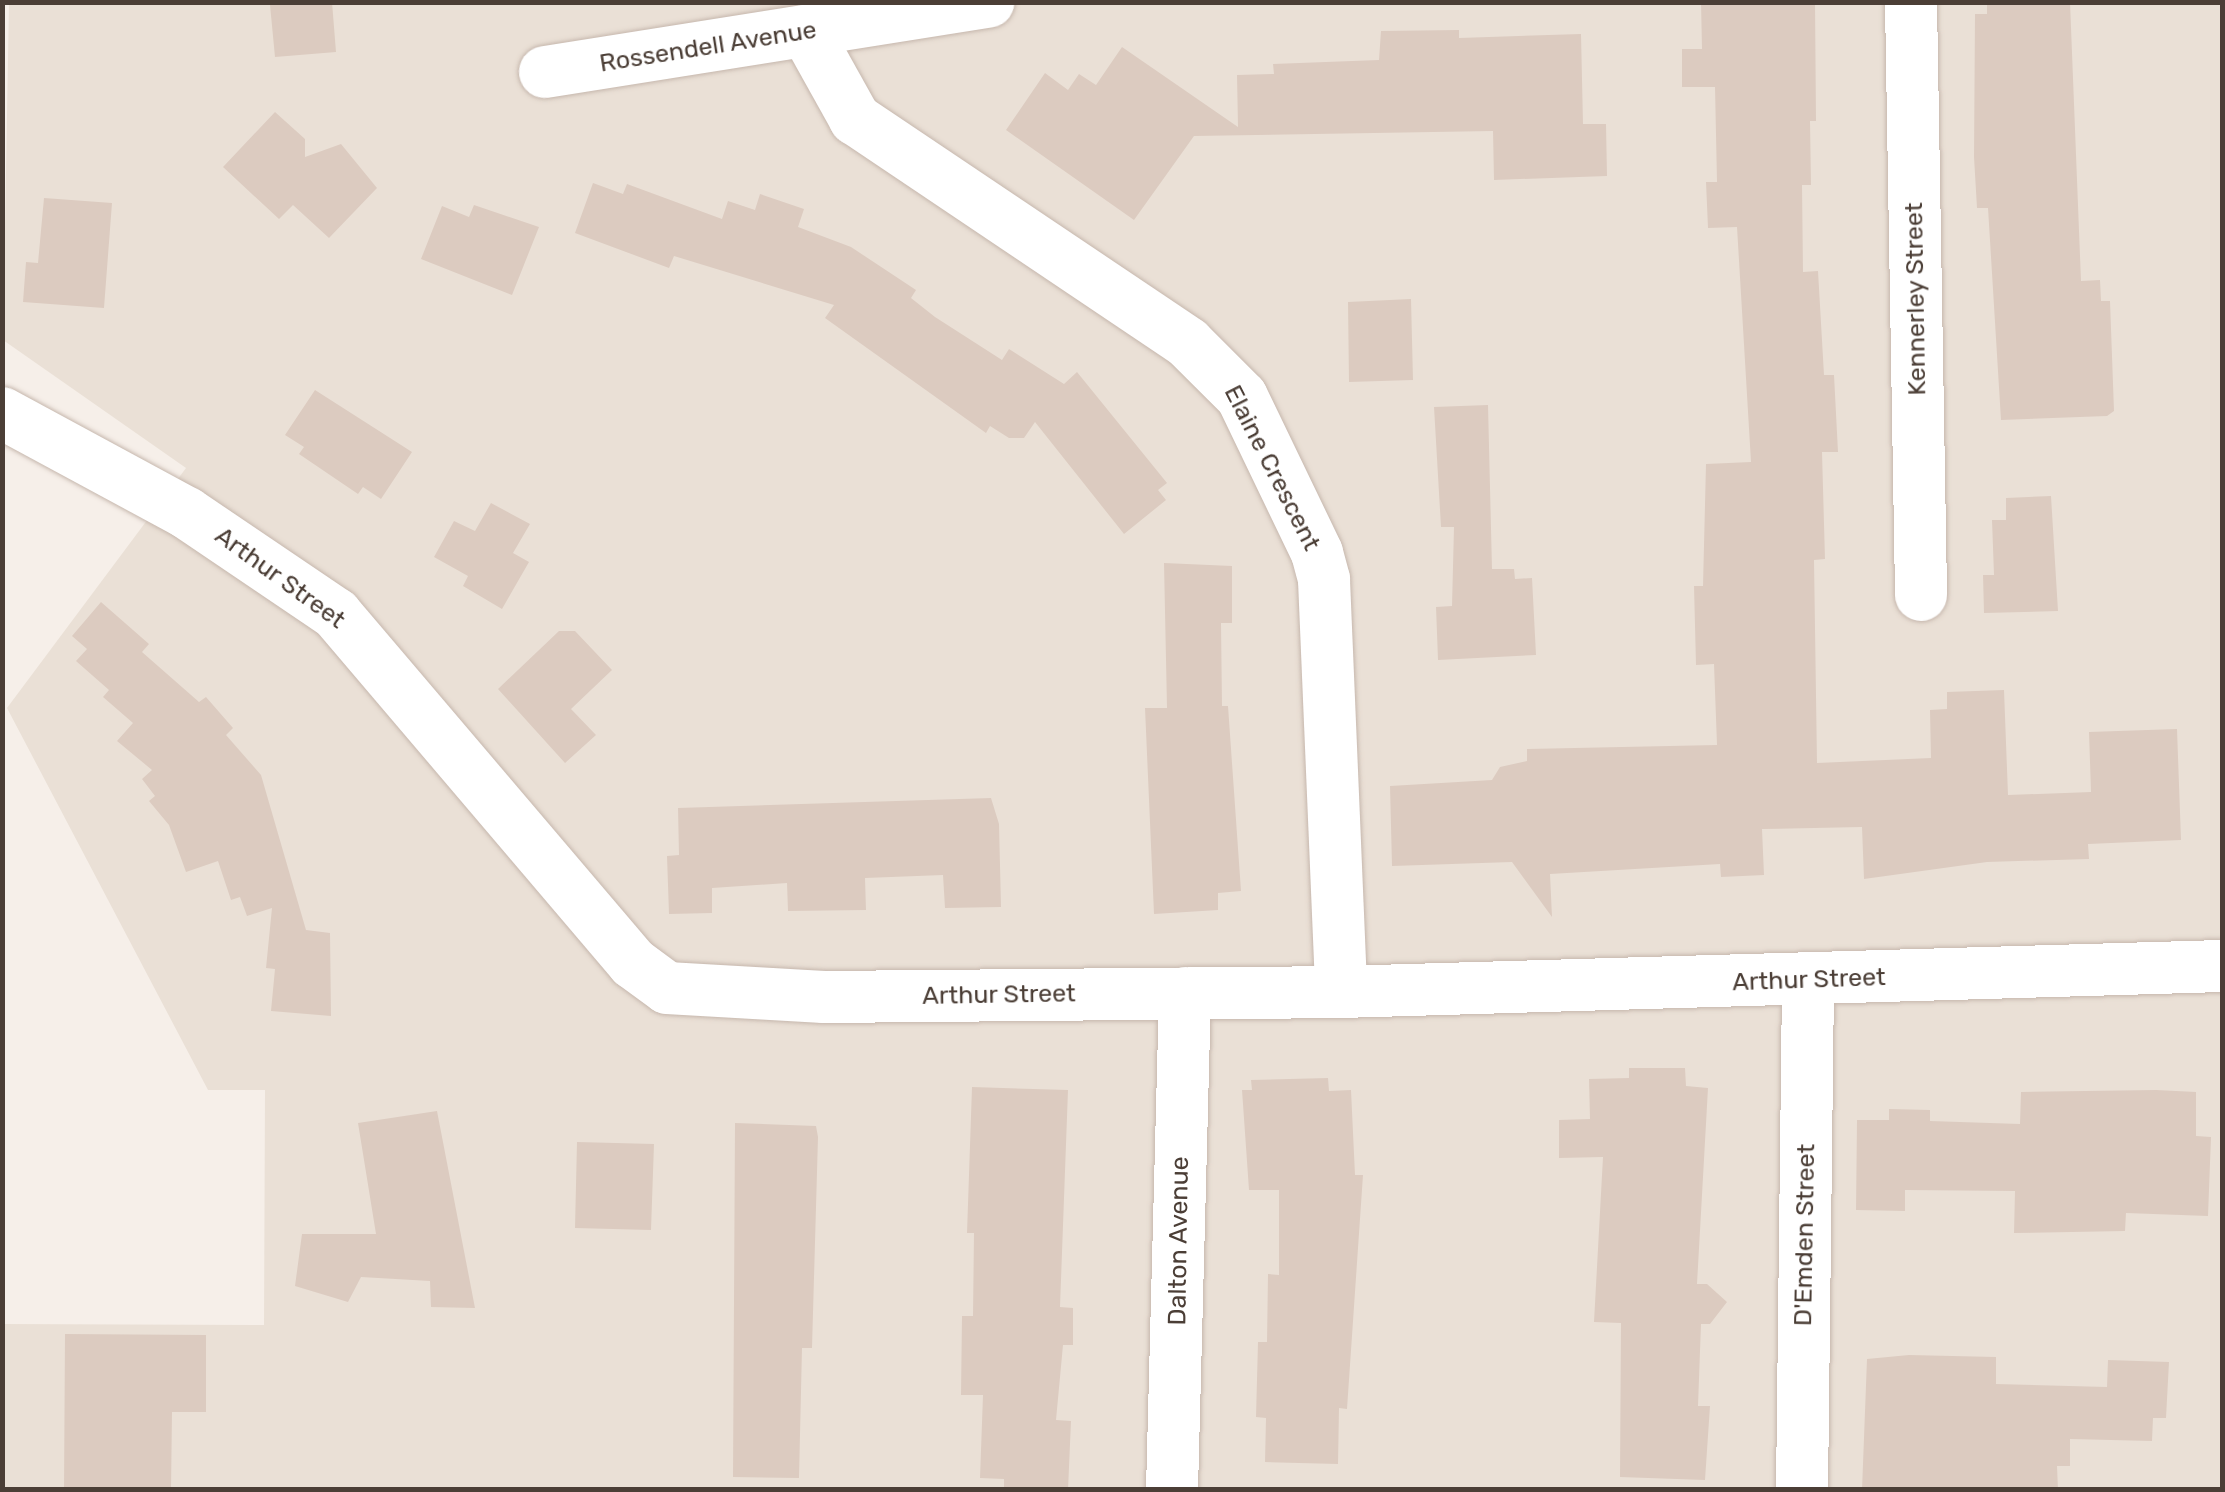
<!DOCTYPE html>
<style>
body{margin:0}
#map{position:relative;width:2225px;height:1492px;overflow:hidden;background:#f6efe9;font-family:Rubik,sans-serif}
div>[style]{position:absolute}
.residential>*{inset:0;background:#eae0d6}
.building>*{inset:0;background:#dccbc0}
.roads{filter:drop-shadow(0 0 2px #c6b7ad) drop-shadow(0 0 2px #c6b7ad)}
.minor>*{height:52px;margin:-26px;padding:0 26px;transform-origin:26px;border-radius:26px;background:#fff}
span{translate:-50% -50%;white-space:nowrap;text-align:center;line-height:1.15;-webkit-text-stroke:8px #fff;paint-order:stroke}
.street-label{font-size:25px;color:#4b3e36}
.frame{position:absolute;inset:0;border:5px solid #4b3e36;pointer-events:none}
</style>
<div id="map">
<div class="residential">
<i style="clip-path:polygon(9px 3px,2222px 3px,2222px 1489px,3px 1489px,3px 1324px,264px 1325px,265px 1090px,208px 1090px,7px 708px,186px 468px,3px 340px)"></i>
</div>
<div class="building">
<i style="clip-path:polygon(332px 2px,336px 52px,275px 57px,270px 5px)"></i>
<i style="clip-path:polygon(1701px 2px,1815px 2px,1816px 121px,1810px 121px,1811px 185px,1802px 185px,1803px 272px,1818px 271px,1824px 375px,1834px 375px,1838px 452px,1822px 452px,1825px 559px,1814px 560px,1817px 763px,1931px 758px,1930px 710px,1947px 709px,1947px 692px,2004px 690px,2008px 795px,2091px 792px,2089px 732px,2177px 729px,2181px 840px,2088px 844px,2089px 859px,1987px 862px,1864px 879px,1862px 827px,1762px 829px,1764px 875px,1721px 877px,1720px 864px,1550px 874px,1552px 917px,1512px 862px,1392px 866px,1390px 786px,1492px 780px,1500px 767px,1527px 761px,1527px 749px,1717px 745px,1714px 664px,1696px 665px,1694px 586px,1703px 586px,1706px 464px,1751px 462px,1737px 227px,1708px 228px,1706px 182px,1717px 182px,1715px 87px,1682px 87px,1682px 49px,1702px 49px)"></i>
<i style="clip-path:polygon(1987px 2px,2070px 2px,2081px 281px,2100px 280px,2101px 301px,2110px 301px,2114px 411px,2107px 416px,2001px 420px,1988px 208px,1977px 208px,1974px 157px,1975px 14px,1987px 14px)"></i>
<i style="clip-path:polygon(1459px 30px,1459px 38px,1581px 34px,1583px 124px,1606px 124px,1607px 176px,1494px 180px,1493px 131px,1194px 136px,1134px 220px,1006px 130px,1045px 73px,1068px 90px,1079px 74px,1096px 85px,1122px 47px,1238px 127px,1237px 75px,1274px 74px,1273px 64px,1379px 60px,1381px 31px)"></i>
<i style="clip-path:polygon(275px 112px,305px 139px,305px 157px,341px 144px,377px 188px,329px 238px,293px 205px,279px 219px,223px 167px)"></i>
<i style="clip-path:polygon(593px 183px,623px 194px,627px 184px,722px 219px,728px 201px,755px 210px,760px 194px,804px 209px,798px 227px,851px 247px,916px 290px,911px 298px,935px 317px,1002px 360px,1009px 349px,1064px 384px,1077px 372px,1167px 483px,1158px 490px,1166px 500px,1124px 534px,1035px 422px,1024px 438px,1009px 438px,990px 426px,986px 433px,825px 318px,834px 305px,674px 256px,669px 268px,575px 233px)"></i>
<i style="clip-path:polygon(44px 198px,112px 203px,104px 308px,23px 302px,26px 262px,38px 263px)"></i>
<i style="clip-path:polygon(474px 205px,539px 227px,512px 295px,421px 259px,442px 206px,469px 217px)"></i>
<i style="clip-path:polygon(1411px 299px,1413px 380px,1349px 382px,1348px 302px)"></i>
<i style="clip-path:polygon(315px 390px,412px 452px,381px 499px,363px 487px,358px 494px,299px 454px,304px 447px,285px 435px)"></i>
<i style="clip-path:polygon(1488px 405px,1492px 569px,1514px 569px,1515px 579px,1532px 578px,1536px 655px,1438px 660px,1436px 607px,1452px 606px,1454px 527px,1441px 527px,1434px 407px)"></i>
<i style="clip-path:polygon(2051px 496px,2058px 611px,1984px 613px,1983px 575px,1994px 575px,1992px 520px,2006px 520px,2006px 498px)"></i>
<i style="clip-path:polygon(491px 503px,530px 524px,513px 553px,529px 562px,502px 609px,463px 586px,468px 576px,434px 557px,454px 521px,475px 531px)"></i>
<i style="clip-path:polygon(1164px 563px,1232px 566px,1232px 623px,1221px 623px,1222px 706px,1228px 706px,1241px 891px,1218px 893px,1218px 910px,1154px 914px,1145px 708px,1167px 708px)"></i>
<i style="clip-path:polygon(101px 602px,149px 644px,142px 652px,199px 702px,206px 697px,233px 728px,226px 735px,261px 775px,306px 930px,330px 933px,331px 1016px,271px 1011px,275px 969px,266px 968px,272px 908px,247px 916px,240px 897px,231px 900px,218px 861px,186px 872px,169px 825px,149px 801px,155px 796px,142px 779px,152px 770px,117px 741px,133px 723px,103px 697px,109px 690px,76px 661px,87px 649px,72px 636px)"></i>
<i style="clip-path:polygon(559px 631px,575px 631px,612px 670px,571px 709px,596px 735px,565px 763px,498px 689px)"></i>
<i style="clip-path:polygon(991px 798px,999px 824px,1001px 907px,945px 908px,943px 875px,865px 878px,866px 910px,788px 911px,787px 883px,712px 888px,712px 913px,669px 914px,667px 856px,679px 855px,678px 808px)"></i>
<i style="clip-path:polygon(1629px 1068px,1685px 1068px,1686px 1086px,1708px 1088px,1697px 1284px,1707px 1284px,1727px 1302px,1710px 1324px,1701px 1324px,1698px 1406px,1710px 1406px,1705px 1480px,1620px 1477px,1621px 1323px,1594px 1322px,1603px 1157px,1559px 1158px,1559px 1120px,1590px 1119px,1589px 1079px,1629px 1078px)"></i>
<i style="clip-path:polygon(1328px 1078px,1329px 1091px,1351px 1090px,1355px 1175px,1363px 1175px,1347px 1409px,1339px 1408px,1338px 1464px,1265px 1462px,1266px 1418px,1256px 1417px,1258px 1342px,1267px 1342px,1268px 1274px,1279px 1275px,1279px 1190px,1249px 1190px,1242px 1090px,1252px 1090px,1251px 1080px)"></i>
<i style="clip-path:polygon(972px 1087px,1068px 1090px,1060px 1307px,1073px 1308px,1073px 1345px,1063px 1345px,1056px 1420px,1071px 1421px,1068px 1490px,1004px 1490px,1004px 1479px,980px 1478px,983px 1395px,961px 1395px,962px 1316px,973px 1316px,974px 1233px,967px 1233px)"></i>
<i style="clip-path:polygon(2156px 1090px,2196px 1092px,2196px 1136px,2211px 1137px,2208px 1216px,2126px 1213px,2125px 1231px,2014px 1233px,2015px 1191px,1905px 1190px,1905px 1211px,1856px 1210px,1857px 1120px,1889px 1120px,1889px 1109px,1930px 1110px,1930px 1121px,2020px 1124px,2021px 1092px)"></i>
<i style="clip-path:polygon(437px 1111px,475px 1308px,431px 1307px,430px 1281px,361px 1277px,348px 1302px,295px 1286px,302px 1234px,376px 1234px,358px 1123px)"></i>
<i style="clip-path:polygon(735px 1123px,816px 1126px,818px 1137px,812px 1348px,802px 1348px,799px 1478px,733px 1477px)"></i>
<i style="clip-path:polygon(577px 1142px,654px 1144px,651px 1230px,575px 1228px)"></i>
<i style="clip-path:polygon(65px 1334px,206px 1335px,206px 1412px,172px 1412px,171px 1490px,64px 1490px)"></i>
<i style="clip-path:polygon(1909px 1355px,1996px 1357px,1996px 1384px,2107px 1387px,2108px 1360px,2169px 1362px,2166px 1418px,2153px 1418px,2152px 1441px,2070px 1439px,2070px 1466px,2057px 1466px,2058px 1490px,1862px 1490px,1867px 1359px)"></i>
</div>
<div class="roads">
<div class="minor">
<i style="left:1911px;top:2px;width:593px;rotate:89.03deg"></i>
<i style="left:806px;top:31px;width:101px;rotate:60.9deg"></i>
<i style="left:855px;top:119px;width:401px;rotate:33.9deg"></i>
<i style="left:1188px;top:343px;width:76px;rotate:45deg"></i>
<i style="left:1242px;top:397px;width:173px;rotate:64.3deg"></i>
<i style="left:1317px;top:553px;width:28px;rotate:75deg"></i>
<i style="left:1324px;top:580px;width:412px;rotate:87.6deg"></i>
<i style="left:545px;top:72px;width:449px;rotate:-9deg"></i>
<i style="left:2px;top:413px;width:210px;rotate:28.4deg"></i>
<i style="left:187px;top:513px;width:180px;rotate:34.1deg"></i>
<i style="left:336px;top:614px;width:458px;rotate:49.6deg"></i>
<i style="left:633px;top:963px;width:42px;rotate:36.3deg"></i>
<i style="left:667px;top:988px;width:157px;rotate:3.3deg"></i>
<i style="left:824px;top:997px;width:517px;rotate:-0.55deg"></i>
<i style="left:1341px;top:992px;width:881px;rotate:-1.69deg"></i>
<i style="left:1172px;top:1490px;width:497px;rotate:-88.5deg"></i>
<i style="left:1802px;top:1490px;width:509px;rotate:-89.32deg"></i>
</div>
</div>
<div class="street-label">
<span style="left:708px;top:47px;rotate:-9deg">Rossendell Avenue</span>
<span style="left:1916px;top:299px;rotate:-91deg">Kennerley Street</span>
<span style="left:1272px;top:468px;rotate:63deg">Elaine Crescent</span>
<span style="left:280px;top:578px;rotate:36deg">Arthur Street</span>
<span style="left:1809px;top:980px;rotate:-2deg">Arthur Street</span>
<span style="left:999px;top:995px;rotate:-1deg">Arthur Street</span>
<span style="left:1805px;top:1235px;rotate:-89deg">D'Emden Street</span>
<span style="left:1179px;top:1241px;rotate:-89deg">Dalton Avenue</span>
</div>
<div class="frame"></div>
</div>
